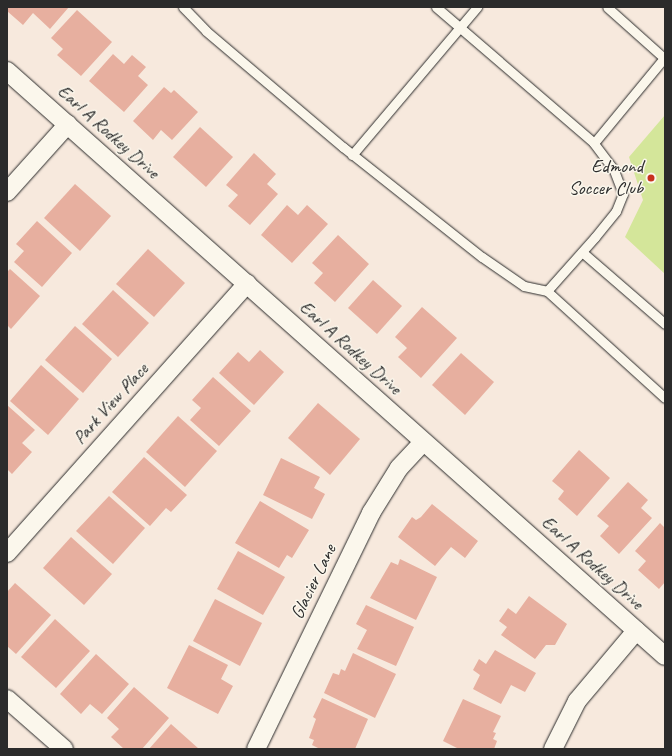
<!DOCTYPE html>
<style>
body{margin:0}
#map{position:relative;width:672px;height:756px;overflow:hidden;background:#f7e9dd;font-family:Caveat,sans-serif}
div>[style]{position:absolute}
.green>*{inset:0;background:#d4e69a}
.building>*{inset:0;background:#e7af9f}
.roads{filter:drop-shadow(0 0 1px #2b2b2b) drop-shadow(0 0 1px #2b2b2b)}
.lane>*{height:9px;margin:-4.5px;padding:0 4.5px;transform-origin:4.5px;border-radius:4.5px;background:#fbf7ec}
.street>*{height:18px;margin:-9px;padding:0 9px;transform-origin:9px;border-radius:9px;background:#fbf7ec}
.dots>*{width:11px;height:11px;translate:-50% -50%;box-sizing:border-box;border:2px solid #fbf7ec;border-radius:50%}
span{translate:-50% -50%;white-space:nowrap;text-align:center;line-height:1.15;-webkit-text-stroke:3px #fbf7ec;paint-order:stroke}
.street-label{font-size:19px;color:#2b2b2b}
.poi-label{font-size:19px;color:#2b2b2b}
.right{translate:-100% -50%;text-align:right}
.frame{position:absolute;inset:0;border:8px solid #2b2b2b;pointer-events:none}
</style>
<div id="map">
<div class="green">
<i style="clip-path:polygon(665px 115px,665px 274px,625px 237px,643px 200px,629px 157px)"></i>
</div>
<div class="building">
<i style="clip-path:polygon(7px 7px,69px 7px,50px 29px,33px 13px,23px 25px,7px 11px)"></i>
<i style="clip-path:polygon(77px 10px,112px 42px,81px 76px,57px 55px,63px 49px,51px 38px)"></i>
<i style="clip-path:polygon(113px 54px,124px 64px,132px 55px,146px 67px,138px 76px,148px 85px,124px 112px,89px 81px)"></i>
<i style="clip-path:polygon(164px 87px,171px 93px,174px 90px,198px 112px,172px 140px,161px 130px,153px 140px,133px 121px)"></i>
<i style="clip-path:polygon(200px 127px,233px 157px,206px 187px,173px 157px)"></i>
<i style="clip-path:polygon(254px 153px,276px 174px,267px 184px,278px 194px,250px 225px,228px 206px,238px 195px,226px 185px)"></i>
<i style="clip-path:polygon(75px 184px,111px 216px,80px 251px,44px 218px)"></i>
<i style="clip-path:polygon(287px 205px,298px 215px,307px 205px,328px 224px,292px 263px,261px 235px)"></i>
<i style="clip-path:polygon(37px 221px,72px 253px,42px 287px,14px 262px,24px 251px,16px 244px)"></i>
<i style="clip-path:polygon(338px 235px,369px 264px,335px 302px,314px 283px,323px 273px,312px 263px)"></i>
<i style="clip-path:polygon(148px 249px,185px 283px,154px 317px,116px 284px)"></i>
<i style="clip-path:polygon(10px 269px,40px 296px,11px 329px,7px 325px,7px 272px)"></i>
<i style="clip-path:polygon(373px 280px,402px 306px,377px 334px,348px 308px)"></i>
<i style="clip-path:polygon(113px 290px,149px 323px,118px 357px,82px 324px)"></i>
<i style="clip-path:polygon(422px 307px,457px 338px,421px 378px,398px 357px,407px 348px,395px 337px)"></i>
<i style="clip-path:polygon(75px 326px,112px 359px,83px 393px,45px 360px)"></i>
<i style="clip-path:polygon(260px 350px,284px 372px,254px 405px,219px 373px,238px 352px,249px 362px)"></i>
<i style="clip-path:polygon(461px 353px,494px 382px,465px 415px,432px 385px)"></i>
<i style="clip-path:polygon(41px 365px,79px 399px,48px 435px,10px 401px)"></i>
<i style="clip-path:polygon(213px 377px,251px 411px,219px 446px,190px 420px,201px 408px,192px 400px)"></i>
<i style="clip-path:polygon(318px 403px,360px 439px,330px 475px,288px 438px)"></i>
<i style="clip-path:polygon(7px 405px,35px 430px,22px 443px,32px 452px,12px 474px,7px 469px)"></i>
<i style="clip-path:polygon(178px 416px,217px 451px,185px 487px,146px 452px)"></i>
<i style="clip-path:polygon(579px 450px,610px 478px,577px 516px,558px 499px,564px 491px,552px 481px)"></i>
<i style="clip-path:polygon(144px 457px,187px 495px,171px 512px,166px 508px,150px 526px,112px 492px)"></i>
<i style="clip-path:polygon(281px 458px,320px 477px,314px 488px,325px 494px,312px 519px,263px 495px)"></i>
<i style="clip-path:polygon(628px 482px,648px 500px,641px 508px,652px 518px,619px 554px,600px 536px,609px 526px,597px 516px)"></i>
<i style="clip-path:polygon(109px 496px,145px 528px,113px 564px,76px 531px)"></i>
<i style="clip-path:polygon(260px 501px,309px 530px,292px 558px,287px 555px,279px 568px,235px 543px)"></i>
<i style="clip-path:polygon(432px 504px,478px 541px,465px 558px,451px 547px,435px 566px,398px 537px,412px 517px,416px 520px,421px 517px)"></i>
<i style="clip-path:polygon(660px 523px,665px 528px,665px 582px,659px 589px,638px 570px,646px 561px,635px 551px)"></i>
<i style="clip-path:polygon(71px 537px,112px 574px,84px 605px,43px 568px)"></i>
<i style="clip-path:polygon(238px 551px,285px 577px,263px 615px,217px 589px)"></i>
<i style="clip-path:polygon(400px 559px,437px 577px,416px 620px,370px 598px,391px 562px,398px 565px)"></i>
<i style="clip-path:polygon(15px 583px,51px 615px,16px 654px,7px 646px,7px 592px)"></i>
<i style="clip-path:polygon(529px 596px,567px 624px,555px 645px,546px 645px,535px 659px,501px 635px,507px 627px,499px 621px,508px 608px,516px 614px)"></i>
<i style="clip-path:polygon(215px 599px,262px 623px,240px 666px,193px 641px)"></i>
<i style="clip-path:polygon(366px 605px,414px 627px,396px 666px,357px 649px,367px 630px,356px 624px)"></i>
<i style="clip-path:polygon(55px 619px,90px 651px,56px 688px,21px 657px)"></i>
<i style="clip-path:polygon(189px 645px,228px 665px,221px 679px,233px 686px,218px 714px,167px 688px)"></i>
<i style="clip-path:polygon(495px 650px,536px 673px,525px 692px,511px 685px,501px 704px,473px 689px,480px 675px,473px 670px,479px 659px,486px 664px)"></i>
<i style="clip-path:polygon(353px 653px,396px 674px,375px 718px,324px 693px,333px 673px,339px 675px,341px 669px,345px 671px)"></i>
<i style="clip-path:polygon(96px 654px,129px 684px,102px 714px,90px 704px,81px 714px,60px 694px)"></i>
<i style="clip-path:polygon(134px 687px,169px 718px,142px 749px,124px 749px,111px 737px,119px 729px,107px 718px)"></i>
<i style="clip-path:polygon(322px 698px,368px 719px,355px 749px,320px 749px,312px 745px,314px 740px,309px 738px,316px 719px,313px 717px)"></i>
<i style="clip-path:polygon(463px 699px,501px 716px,493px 732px,496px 733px,493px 739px,497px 741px,494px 749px,459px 749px,443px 741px)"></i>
<i style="clip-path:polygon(171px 724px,199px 749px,149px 749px)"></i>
</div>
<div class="roads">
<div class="lane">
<i style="left:183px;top:7px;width:33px;rotate:46deg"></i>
<i style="left:206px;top:31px;width:180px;rotate:40.3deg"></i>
<i style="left:343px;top:147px;width:177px;rotate:38.4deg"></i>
<i style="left:482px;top:257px;width:51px;rotate:34.6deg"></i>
<i style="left:524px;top:286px;width:24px;rotate:12deg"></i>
<i style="left:547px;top:291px;width:159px;rotate:42.2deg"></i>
<i style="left:436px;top:7px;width:208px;rotate:40.7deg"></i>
<i style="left:594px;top:143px;width:110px;rotate:-50.5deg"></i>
<i style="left:664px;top:58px;width:76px;rotate:-138.2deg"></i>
<i style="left:352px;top:155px;width:194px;rotate:-49.8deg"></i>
<i style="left:582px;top:252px;width:110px;rotate:40.9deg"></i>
<i style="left:547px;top:291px;width:72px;rotate:-48.4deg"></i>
<i style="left:595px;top:237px;width:33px;rotate:-51deg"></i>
<i style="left:616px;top:211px;width:18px;rotate:-68deg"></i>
<i style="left:623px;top:194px;width:26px;rotate:-111deg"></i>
<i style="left:614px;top:170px;width:34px;rotate:-127deg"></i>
</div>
<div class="street">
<i style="left:7px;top:71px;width:880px;rotate:41.64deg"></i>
<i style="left:7px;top:192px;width:91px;rotate:-48.1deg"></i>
<i style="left:7px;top:553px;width:361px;rotate:-48.3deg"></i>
<i style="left:7px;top:699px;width:76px;rotate:41.3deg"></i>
<i style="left:256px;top:749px;width:263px;rotate:-64deg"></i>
<i style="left:371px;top:513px;width:53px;rotate:-58.1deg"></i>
<i style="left:399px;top:468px;width:35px;rotate:-47deg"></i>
<i style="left:553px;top:749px;width:54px;rotate:-63.4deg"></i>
<i style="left:577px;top:701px;width:92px;rotate:-49.9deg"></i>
</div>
</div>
<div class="dots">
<i style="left:651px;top:178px;background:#c8321e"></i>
</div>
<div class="street-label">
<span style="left:108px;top:132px;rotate:42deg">Earl A Rodkey Drive</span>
<span style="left:350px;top:348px;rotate:42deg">Earl A Rodkey Drive</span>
<span style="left:111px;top:404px;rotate:-48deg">Park View Place</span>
<span style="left:592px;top:563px;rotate:42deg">Earl A Rodkey Drive</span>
<span style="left:314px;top:582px;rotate:-64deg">Glacier Lane</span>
</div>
<div class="poi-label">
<span class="right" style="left:643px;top:178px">Edmond<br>Soccer Club</span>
</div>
<div class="frame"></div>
</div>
